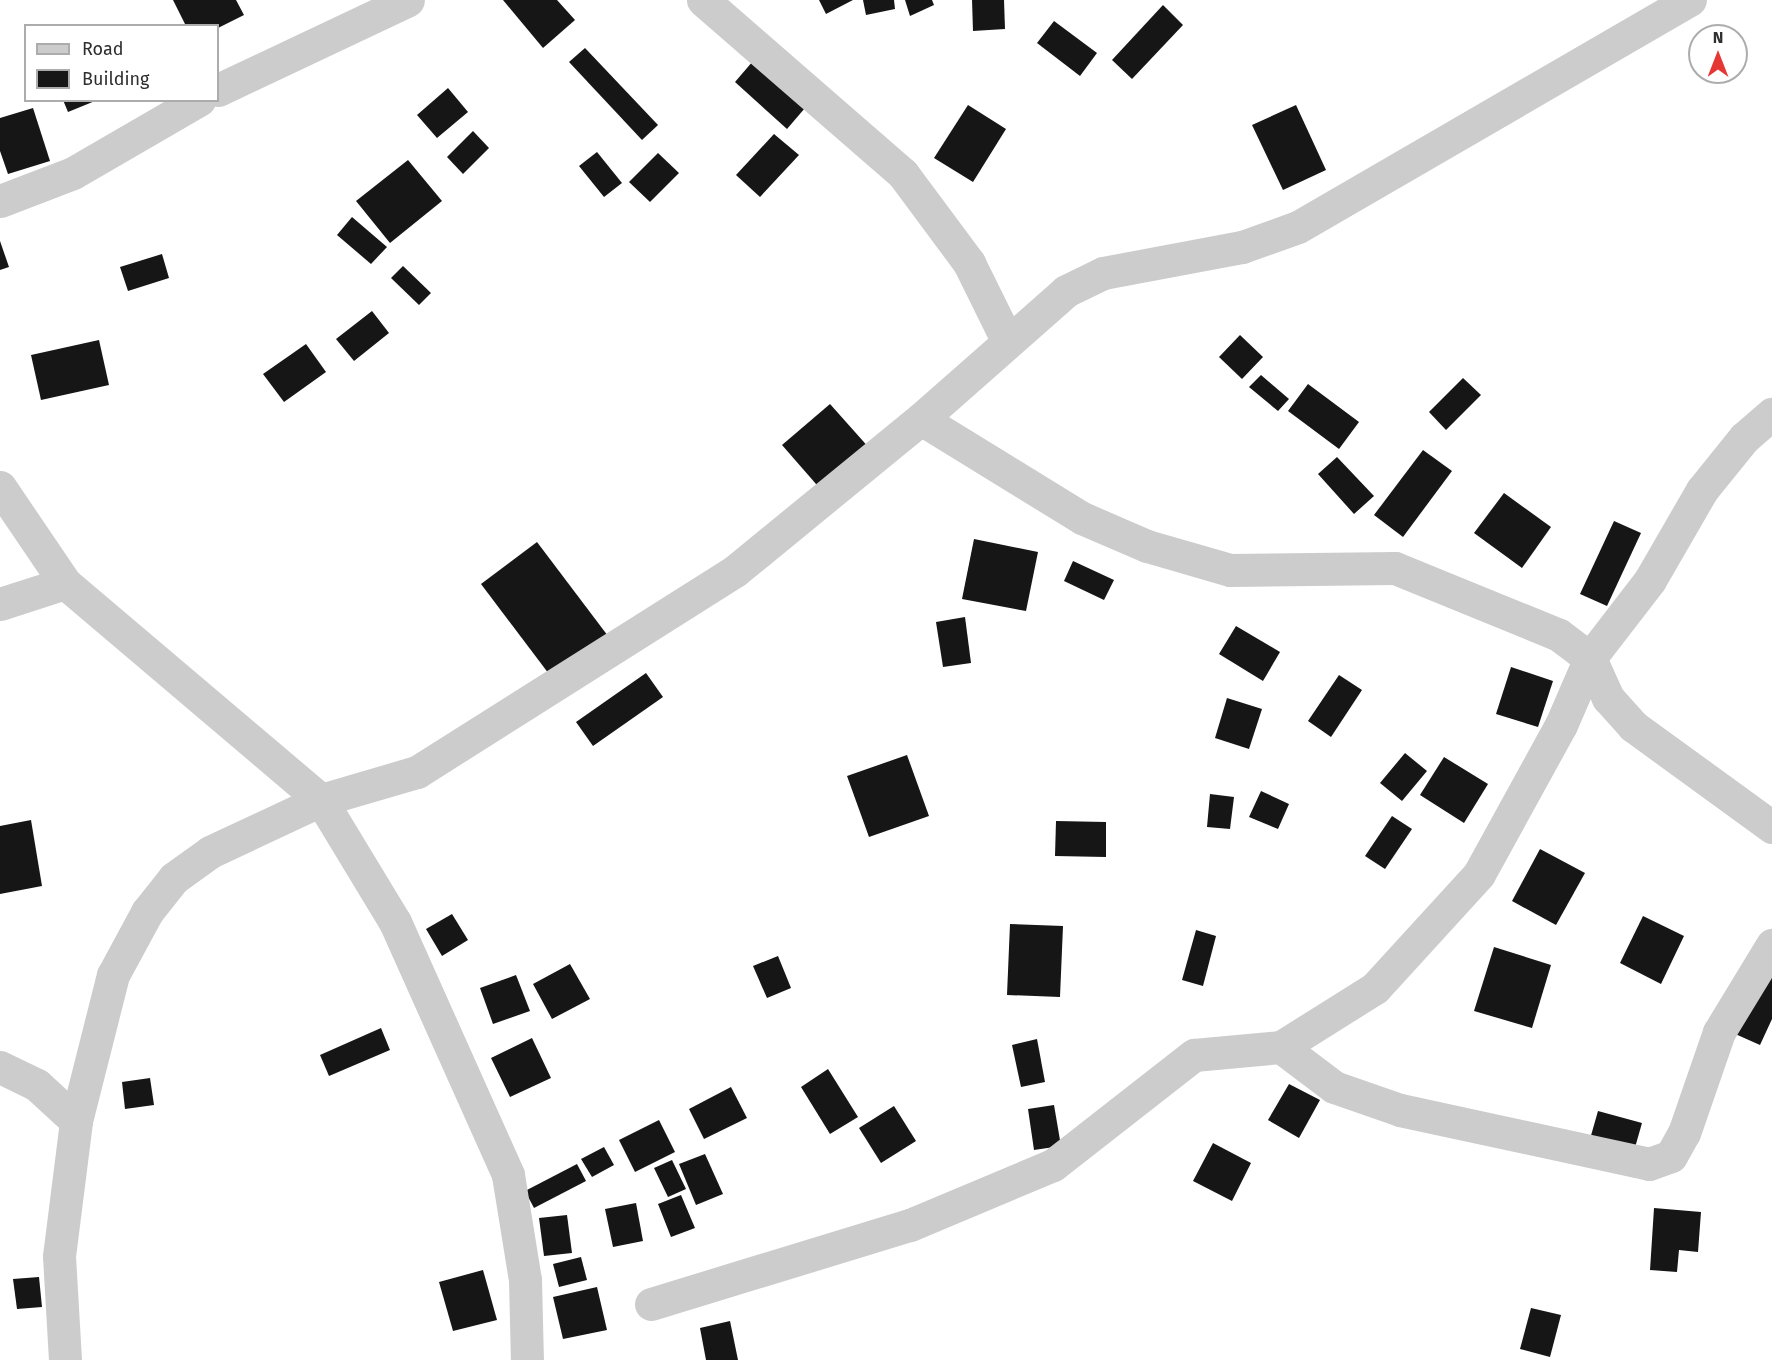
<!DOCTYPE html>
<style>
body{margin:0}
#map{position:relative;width:1772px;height:1360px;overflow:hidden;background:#fff;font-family:"Fira Sans",sans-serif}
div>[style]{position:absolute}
.building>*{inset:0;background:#161616}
.minor>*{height:33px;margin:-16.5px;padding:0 16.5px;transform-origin:16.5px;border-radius:16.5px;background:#ccc}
span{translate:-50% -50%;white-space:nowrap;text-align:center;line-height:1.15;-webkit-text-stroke:6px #fff;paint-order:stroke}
.legend{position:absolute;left:24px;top:24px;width:195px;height:78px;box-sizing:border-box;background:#fff;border:2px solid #acacac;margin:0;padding:8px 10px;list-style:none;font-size:18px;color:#2f2f2f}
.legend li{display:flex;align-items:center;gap:12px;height:30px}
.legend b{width:30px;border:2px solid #acacac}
.north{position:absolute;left:1688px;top:24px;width:60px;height:60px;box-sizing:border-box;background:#fff;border:2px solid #acacac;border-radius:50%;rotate:0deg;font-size:16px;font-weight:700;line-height:24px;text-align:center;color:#2f2f2f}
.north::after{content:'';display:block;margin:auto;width:21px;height:27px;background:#e53733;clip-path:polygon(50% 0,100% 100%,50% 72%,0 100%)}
</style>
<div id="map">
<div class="building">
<i style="clip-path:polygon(173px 0,236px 0,244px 15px,218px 28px,186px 26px)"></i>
<i style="clip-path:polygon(503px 0,557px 0,575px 20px,543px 48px)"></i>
<i style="clip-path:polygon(819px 0,853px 0,826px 14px)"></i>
<i style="clip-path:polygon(863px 0,894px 0,895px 9px,866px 15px)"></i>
<i style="clip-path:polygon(905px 0,932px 0,934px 5px,910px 16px)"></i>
<i style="clip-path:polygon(972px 0,1004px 0,1005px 29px,973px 31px)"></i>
<i style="clip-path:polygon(1163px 5px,1183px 25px,1132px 79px,1112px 60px)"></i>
<i style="clip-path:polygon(1054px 21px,1097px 53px,1080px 76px,1037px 43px)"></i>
<i style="clip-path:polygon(585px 48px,658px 125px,642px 140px,569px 62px)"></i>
<i style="clip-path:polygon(753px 61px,805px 108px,787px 129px,735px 82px)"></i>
<i style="clip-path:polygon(448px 88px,468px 112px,437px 138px,417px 115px)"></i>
<i style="clip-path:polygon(63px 100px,95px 100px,95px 101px,68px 112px)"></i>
<i style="clip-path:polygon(968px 105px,1006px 129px,973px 182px,934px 158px)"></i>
<i style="clip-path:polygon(1296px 105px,1326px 170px,1283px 190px,1252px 125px)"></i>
<i style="clip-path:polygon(33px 108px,50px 161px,8px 174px,0 151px,0 118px)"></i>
<i style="clip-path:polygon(473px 131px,489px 148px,463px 174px,447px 157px)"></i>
<i style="clip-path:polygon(774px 134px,799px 155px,760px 197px,736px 175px)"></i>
<i style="clip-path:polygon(597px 152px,622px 183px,604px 197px,579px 166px)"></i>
<i style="clip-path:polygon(658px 153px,679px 173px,650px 202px,629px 182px)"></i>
<i style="clip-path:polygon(408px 160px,442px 201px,390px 243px,356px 201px)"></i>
<i style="clip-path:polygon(352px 217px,387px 247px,371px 264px,337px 235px)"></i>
<i style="clip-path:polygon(0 241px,9px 267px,0 270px)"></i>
<i style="clip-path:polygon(162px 254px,169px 278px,128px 291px,120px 267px)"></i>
<i style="clip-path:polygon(403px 266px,431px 293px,419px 305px,391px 278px)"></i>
<i style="clip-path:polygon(372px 311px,389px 333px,354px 361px,336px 339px)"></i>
<i style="clip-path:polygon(1240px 335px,1263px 357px,1242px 379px,1219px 357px)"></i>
<i style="clip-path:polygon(99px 340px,109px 385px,41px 400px,31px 355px)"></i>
<i style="clip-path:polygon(306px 344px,326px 372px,284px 402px,263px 374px)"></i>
<i style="clip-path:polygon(1261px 375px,1289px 399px,1278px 411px,1249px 387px)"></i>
<i style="clip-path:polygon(1463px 378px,1481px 395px,1446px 430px,1429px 412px)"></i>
<i style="clip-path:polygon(1308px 384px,1359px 422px,1339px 449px,1288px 411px)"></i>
<i style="clip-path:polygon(830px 404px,871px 450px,823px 492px,782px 445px)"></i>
<i style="clip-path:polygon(1423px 450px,1452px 471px,1403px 537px,1374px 515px)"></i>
<i style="clip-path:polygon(1337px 457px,1374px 496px,1354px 514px,1318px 474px)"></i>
<i style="clip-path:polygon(1504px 493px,1551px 527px,1522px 568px,1474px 533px)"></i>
<i style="clip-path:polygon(1614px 521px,1641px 533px,1607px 606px,1580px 594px)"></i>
<i style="clip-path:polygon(974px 539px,1038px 552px,1026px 611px,962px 599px)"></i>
<i style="clip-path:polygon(537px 542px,608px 636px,552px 678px,481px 584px)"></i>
<i style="clip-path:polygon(1073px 561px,1114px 580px,1104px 600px,1064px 581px)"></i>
<i style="clip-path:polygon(965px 617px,971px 663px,943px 667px,936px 622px)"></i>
<i style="clip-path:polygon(1236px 626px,1280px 652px,1263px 681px,1219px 654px)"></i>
<i style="clip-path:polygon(1511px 667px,1553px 681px,1538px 727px,1496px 714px)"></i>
<i style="clip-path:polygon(646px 673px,663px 697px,593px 746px,576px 722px)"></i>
<i style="clip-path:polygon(1339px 675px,1362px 690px,1331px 737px,1308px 721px)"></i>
<i style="clip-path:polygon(1227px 698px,1262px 709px,1249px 749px,1215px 738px)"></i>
<i style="clip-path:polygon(1405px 753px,1427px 771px,1402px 801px,1380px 783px)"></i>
<i style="clip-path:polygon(907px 755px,929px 816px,869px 837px,847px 776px)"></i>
<i style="clip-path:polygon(1444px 757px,1488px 784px,1464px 823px,1420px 795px)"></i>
<i style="clip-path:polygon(1261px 791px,1289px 804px,1278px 829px,1249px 817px)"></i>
<i style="clip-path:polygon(1210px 794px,1234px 797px,1230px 829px,1207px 827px)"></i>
<i style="clip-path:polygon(1392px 816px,1412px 829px,1385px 869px,1365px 856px)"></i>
<i style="clip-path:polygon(31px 820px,42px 886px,0 894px,0 826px)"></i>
<i style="clip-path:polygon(1056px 821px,1106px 822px,1106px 857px,1055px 856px)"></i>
<i style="clip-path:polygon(1540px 849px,1585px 873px,1556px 925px,1512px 901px)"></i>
<i style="clip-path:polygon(452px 914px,468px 940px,442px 956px,426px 929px)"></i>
<i style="clip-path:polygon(1643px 916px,1684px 936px,1661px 984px,1620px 963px)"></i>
<i style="clip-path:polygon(1010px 924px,1063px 926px,1060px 997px,1007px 995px)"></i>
<i style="clip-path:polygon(1196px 930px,1216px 936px,1203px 986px,1182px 980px)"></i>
<i style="clip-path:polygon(1494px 947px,1551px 965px,1532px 1028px,1474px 1011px)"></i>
<i style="clip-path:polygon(778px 956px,791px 988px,767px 998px,753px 966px)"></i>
<i style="clip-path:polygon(570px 964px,590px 999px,552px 1019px,533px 984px)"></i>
<i style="clip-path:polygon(1772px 964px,1772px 1019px,1760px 1045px,1733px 1033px)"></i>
<i style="clip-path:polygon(516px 975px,530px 1011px,493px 1024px,480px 988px)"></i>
<i style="clip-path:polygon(381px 1028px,390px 1050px,329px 1076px,320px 1055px)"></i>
<i style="clip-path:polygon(532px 1038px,551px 1078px,510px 1097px,491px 1058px)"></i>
<i style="clip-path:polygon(1037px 1039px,1045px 1082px,1021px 1087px,1012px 1045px)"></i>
<i style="clip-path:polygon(828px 1069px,858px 1117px,830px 1134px,801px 1087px)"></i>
<i style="clip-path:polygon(150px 1078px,154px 1105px,125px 1109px,122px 1082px)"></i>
<i style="clip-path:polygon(1289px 1084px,1320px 1100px,1299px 1138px,1268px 1120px)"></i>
<i style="clip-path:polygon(731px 1087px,747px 1118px,704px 1139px,689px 1109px)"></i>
<i style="clip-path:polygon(1054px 1105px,1061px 1146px,1034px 1150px,1028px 1109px)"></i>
<i style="clip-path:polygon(894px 1106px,916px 1141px,881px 1163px,859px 1128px)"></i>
<i style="clip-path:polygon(1598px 1111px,1642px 1123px,1632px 1158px,1588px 1146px)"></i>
<i style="clip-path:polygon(659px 1120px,675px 1152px,635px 1172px,619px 1140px)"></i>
<i style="clip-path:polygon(1213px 1143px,1251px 1163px,1232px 1201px,1193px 1181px)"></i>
<i style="clip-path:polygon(604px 1147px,614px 1165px,592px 1177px,581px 1159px)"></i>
<i style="clip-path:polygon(705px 1154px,723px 1194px,696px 1205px,679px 1164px)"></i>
<i style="clip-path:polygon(672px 1160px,686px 1189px,668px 1197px,654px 1168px)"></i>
<i style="clip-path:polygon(577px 1164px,586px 1181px,534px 1208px,525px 1191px)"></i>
<i style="clip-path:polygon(681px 1195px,695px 1228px,671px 1237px,658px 1204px)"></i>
<i style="clip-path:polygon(636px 1203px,643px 1241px,613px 1247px,605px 1209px)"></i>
<i style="clip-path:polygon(1654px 1208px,1701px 1212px,1698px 1252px,1679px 1250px,1677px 1272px,1650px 1270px)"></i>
<i style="clip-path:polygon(567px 1215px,572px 1253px,544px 1256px,539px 1218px)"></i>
<i style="clip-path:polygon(581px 1257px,587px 1280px,559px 1287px,553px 1264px)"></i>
<i style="clip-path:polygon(483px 1270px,497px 1320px,453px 1331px,439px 1282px)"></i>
<i style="clip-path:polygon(39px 1277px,42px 1307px,17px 1309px,13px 1279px)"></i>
<i style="clip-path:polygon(597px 1287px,607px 1330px,563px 1339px,553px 1297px)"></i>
<i style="clip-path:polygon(1531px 1308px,1561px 1315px,1550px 1357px,1520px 1349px)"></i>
<i style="clip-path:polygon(730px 1321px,738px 1360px,706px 1360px,700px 1328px)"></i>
</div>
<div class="minor">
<i style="left:703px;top:0;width:265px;rotate:41deg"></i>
<i style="left:903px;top:174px;width:111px;rotate:53.4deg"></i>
<i style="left:969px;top:263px;width:86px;rotate:63.7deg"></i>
<i style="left:218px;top:90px;width:210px;rotate:-25.3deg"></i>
<i style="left:0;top:201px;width:78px;rotate:-21deg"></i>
<i style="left:73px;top:173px;width:146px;rotate:-30.1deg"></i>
<i style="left:921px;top:419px;width:189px;rotate:31.6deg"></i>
<i style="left:1082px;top:518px;width:71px;rotate:23.3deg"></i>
<i style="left:1147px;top:546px;width:86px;rotate:16.1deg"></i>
<i style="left:1230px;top:570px;width:165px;rotate:-0.7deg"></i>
<i style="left:1395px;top:568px;width:177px;rotate:22.2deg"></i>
<i style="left:1559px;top:635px;width:39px;rotate:37deg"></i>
<i style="left:1590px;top:658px;width:44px;rotate:65.8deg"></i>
<i style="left:1608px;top:698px;width:38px;rotate:48deg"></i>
<i style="left:1633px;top:726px;width:172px;rotate:36deg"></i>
<i style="left:0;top:487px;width:116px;rotate:55.9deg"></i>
<i style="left:65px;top:583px;width:336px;rotate:40.3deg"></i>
<i style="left:321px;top:800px;width:143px;rotate:58.8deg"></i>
<i style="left:395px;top:922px;width:277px;rotate:65.9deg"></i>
<i style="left:508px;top:1175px;width:106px;rotate:80.8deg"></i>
<i style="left:525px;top:1280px;width:80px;rotate:88.6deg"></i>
<i style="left:0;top:604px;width:68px;rotate:-17.9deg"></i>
<i style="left:1281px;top:1047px;width:66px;rotate:37deg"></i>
<i style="left:1334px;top:1087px;width:70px;rotate:19.2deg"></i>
<i style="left:1400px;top:1110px;width:255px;rotate:12.2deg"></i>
<i style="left:1649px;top:1164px;width:23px;rotate:-20deg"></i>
<i style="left:1671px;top:1156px;width:26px;rotate:-61deg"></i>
<i style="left:1684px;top:1133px;width:107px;rotate:-70.9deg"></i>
<i style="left:1719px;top:1032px;width:102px;rotate:-58.7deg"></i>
<i style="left:0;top:1067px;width:41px;rotate:25.9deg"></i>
<i style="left:37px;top:1085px;width:53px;rotate:42.7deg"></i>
<i style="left:651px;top:1304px;width:271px;rotate:-17deg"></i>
<i style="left:910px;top:1225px;width:155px;rotate:-22.8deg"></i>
<i style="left:1053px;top:1165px;width:179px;rotate:-38deg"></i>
<i style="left:1194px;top:1055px;width:87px;rotate:-5.3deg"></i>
<i style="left:1281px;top:1047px;width:111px;rotate:-32.1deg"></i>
<i style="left:1375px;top:988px;width:154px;rotate:-47.6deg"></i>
<i style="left:1479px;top:874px;width:170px;rotate:-61.2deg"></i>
<i style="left:1561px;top:725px;width:73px;rotate:-66.6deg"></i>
<i style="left:1590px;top:658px;width:98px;rotate:-52.4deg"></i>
<i style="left:1650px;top:580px;width:104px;rotate:-60deg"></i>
<i style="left:1702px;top:490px;width:67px;rotate:-51.1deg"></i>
<i style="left:1744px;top:438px;width:37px;rotate:-41deg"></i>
<i style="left:65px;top:1360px;width:104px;rotate:-93.3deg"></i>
<i style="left:59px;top:1256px;width:136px;rotate:-82.8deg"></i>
<i style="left:76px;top:1121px;width:151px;rotate:-75.8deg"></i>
<i style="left:113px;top:975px;width:72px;rotate:-61.6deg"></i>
<i style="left:147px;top:912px;width:43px;rotate:-51.5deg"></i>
<i style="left:174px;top:878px;width:44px;rotate:-35.8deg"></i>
<i style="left:210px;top:852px;width:123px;rotate:-25.1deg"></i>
<i style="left:321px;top:800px;width:100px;rotate:-16.3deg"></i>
<i style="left:417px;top:772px;width:376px;rotate:-32.3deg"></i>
<i style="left:735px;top:571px;width:240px;rotate:-39.3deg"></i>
<i style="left:921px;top:419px;width:193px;rotate:-41.4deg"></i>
<i style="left:1066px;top:291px;width:41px;rotate:-25.9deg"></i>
<i style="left:1103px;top:273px;width:141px;rotate:-10.6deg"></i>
<i style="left:1242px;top:247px;width:59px;rotate:-19.7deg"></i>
<i style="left:1298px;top:227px;width:453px;rotate:-30.1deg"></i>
</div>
<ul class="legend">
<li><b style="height:8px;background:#ccc"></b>Road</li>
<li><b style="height:16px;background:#161616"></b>Building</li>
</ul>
<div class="north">N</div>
</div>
